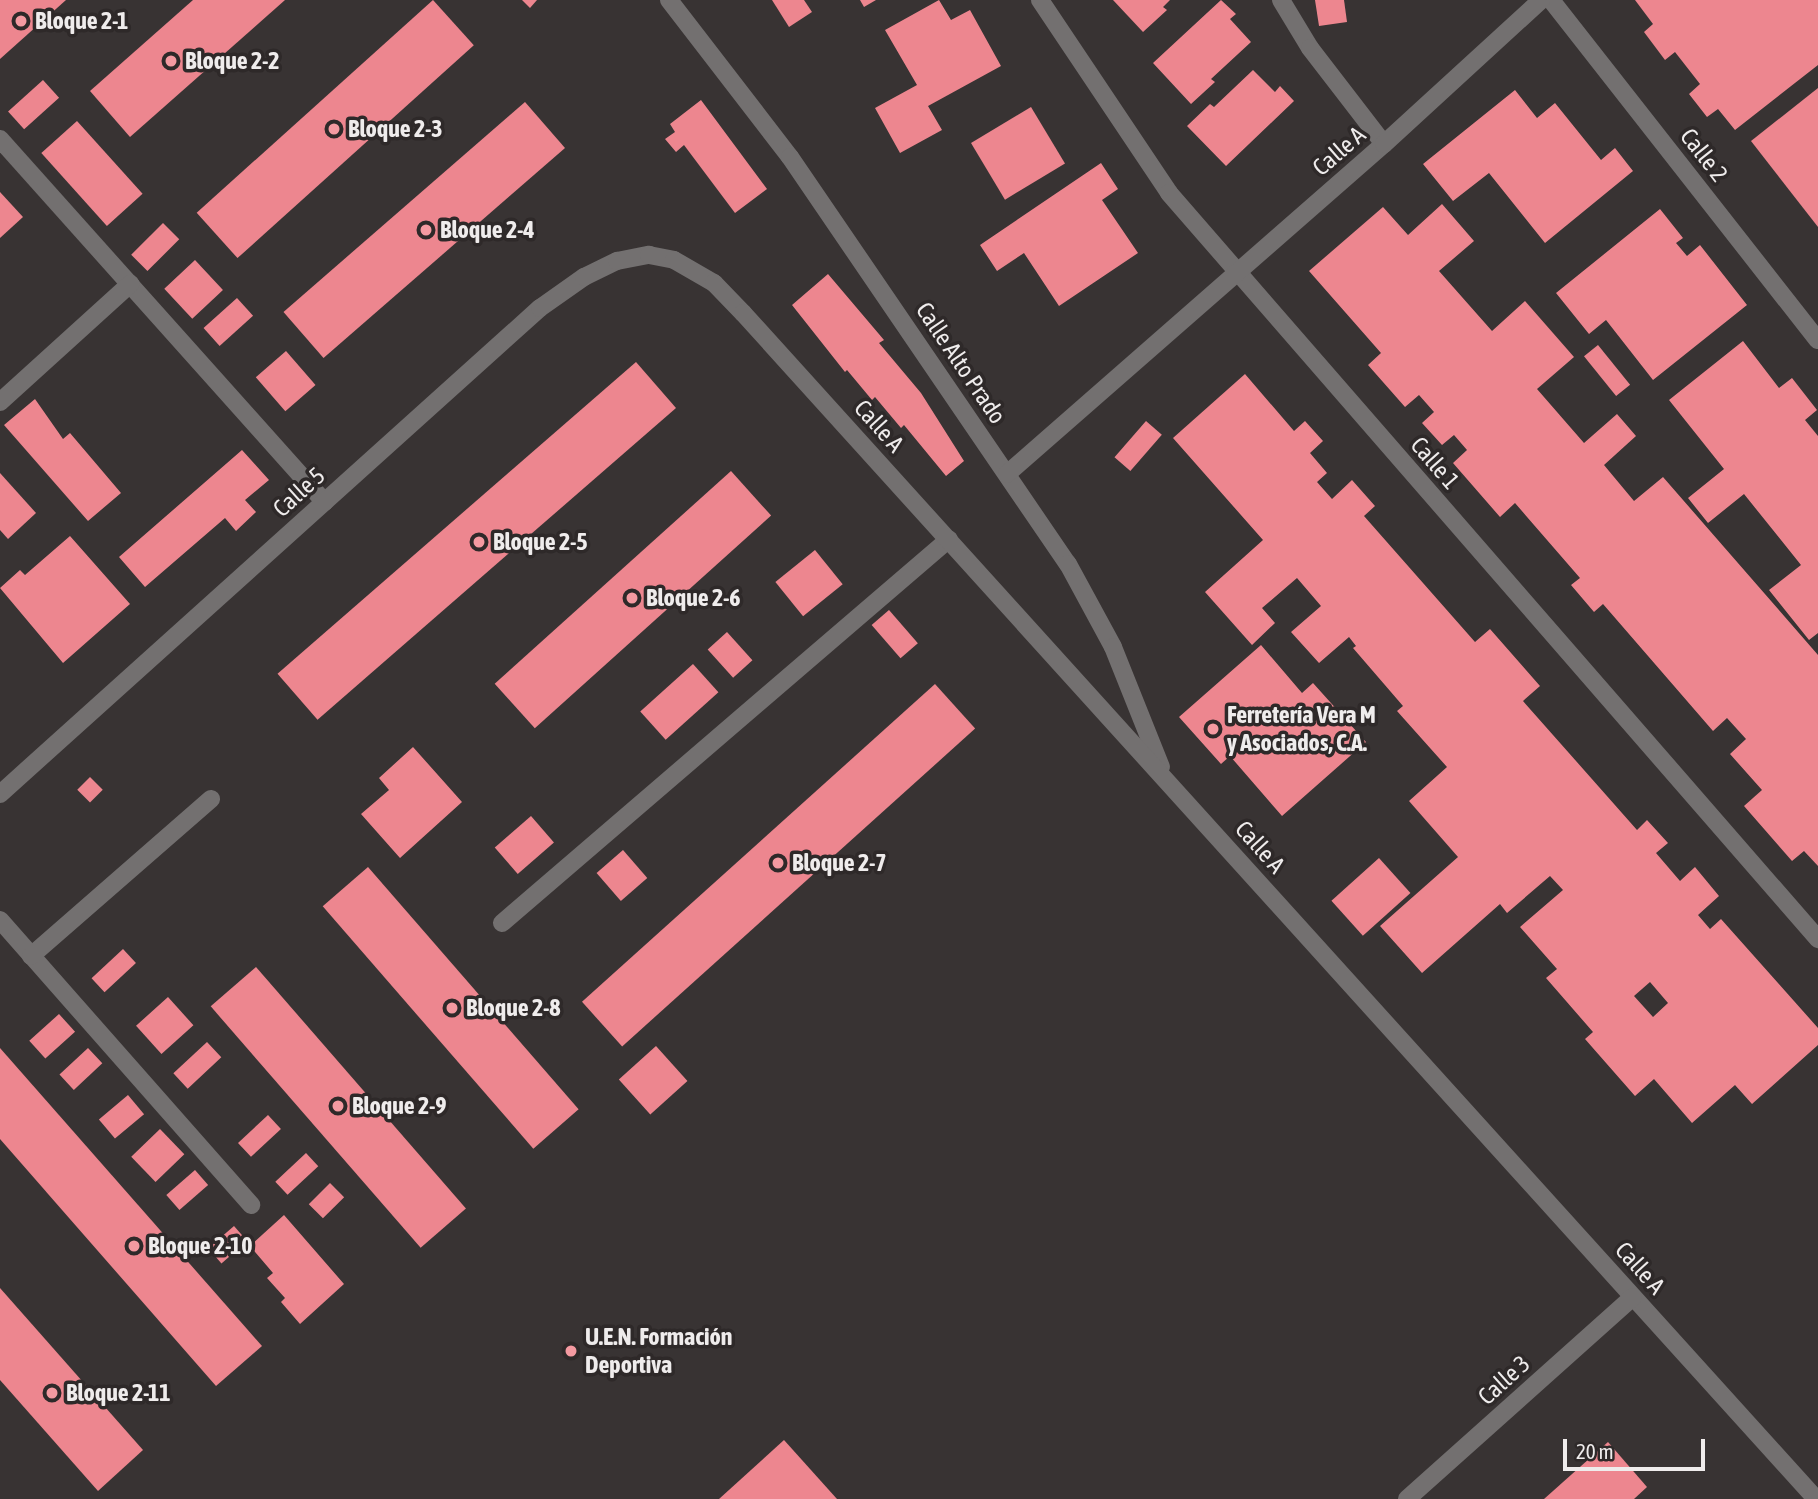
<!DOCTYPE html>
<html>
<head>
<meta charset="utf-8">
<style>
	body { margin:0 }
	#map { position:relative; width:1818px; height:1499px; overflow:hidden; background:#383333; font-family:"Asap Condensed",sans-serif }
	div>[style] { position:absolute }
	.building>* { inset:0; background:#ed868f; transform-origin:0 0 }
	.lane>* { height:18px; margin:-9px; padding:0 9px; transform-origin:9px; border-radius:9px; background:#737070 }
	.street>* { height:18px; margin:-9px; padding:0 9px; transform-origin:9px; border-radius:9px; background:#737070 }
	.dots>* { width:19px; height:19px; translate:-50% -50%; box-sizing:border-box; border:4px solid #2e2929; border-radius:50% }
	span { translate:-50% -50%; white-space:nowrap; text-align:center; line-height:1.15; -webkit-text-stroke:7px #2e2929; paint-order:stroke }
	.poi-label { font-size:24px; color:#efecec; font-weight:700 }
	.left { translate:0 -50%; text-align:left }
	.street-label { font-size:24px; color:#efecec }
	.scale { position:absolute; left:1563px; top:1439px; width:142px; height:32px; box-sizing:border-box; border:4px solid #efecec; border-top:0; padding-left:9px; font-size:21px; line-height:24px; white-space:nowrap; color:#efecec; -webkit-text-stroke:5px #2e2929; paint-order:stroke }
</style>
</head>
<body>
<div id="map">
	<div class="building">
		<i style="clip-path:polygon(0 0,66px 0,0 59px)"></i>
		<i style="clip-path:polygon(193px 0,285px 0,130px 137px,90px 91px)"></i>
		<i style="left:433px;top:0;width:61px;height:318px;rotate:48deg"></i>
		<i style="clip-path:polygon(522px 0,537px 0,530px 8px)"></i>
		<i style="clip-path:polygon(772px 0,804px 0,812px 12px,789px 27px)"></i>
		<i style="clip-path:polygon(860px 0,876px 0,864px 7px)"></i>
		<i style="clip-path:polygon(939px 0,951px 20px,970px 10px,1001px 66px,928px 106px,942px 130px,900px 153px,875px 108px,917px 85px,885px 30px)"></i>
		<i style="clip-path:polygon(1113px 0,1170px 0,1163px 7px,1167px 10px,1143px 32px)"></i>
		<i style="clip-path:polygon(1221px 0,1236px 14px,1230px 19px,1251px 42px,1211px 79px,1215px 82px,1191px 104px,1153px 63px)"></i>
		<i style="clip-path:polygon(1315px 0,1344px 0,1347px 22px,1319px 26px)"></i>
		<i style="clip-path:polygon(1635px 0,1818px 0,1818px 65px,1735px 130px,1718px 109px,1707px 117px,1689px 94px,1700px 84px,1675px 52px,1665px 60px,1644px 32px,1653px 24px)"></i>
		<i style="clip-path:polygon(1253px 70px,1275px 92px,1280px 86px,1294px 101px,1226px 166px,1187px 126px,1210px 104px,1214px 107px)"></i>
		<i style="left:43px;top:80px;width:24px;height:47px;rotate:48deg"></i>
		<i style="clip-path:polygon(1818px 88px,1818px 227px,1751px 141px)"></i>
		<i style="clip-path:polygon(1515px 90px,1537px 118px,1555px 103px,1601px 160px,1615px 148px,1633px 171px,1545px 243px,1489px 173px,1453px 201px,1423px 164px)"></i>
		<i style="clip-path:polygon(701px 100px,767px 189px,735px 213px,684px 145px,676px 152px,665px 139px,675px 132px,670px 124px)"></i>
		<i style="left:525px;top:102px;width:61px;height:320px;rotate:49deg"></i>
		<i style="left:1031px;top:107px;width:66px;height:70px;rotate:59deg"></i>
		<i style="left:77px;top:121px;width:98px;height:48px;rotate:48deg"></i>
		<i style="clip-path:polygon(1101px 163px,1118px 189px,1102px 200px,1138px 253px,1059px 306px,1024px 253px,997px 271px,980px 245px)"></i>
		<i style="clip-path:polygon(0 192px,23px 217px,0 238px)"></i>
		<i style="clip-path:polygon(1442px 204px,1474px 241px,1439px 271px,1492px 331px,1525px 301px,1574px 357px,1537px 389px,1584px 443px,1617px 414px,1636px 436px,1604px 465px,1634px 501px,1663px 477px,1818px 655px,1818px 866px,1804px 851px,1792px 861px,1744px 806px,1762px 790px,1730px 754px,1746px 739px,1727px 718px,1713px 731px,1603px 604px,1594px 612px,1571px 585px,1580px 578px,1515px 503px,1500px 517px,1453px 463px,1467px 450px,1454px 435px,1442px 445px,1422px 423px,1434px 412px,1419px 395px,1405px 407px,1368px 365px,1381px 353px,1309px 271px,1383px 207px,1408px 235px)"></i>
		<i style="clip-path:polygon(1660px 209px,1683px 238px,1676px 243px,1687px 256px,1700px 245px,1747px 305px,1653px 380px,1606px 320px,1589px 334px,1556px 293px)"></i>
		<i style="left:163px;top:223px;width:23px;height:45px;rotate:45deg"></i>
		<i style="left:195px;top:260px;width:41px;height:42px;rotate:47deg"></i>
		<i style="clip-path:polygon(828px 274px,884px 340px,879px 343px,921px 393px,964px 461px,946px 476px,904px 425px,901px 428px,875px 397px,872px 400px,847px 370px,845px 372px,792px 305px)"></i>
		<i style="left:237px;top:298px;width:24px;height:45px;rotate:48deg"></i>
		<i style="clip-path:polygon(1743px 341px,1779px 388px,1792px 378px,1817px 410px,1805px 420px,1818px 436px,1818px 633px,1809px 640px,1769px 590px,1801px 565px,1744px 494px,1708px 523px,1688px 498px,1724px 469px,1669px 400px)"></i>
		<i style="left:1598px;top:345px;width:51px;height:18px;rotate:51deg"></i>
		<i style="left:286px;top:351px;width:45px;height:40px;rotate:49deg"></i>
		<i style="left:636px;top:362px;width:61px;height:475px;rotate:49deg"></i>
		<i style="clip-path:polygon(evenodd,1245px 374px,1294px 431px,1305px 421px,1323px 441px,1310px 453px,1327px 473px,1317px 482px,1332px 499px,1352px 480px,1375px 506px,1364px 516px,1475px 642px,1490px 629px,1540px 686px,1523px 701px,1637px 830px,1647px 820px,1668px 843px,1656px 853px,1680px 881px,1695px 867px,1719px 896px,1698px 915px,1710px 929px,1721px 919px,1818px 1028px,1818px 1045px,1752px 1104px,1735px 1085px,1692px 1123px,1654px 1079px,1635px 1096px,1585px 1039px,1593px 1032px,1546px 978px,1557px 969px,1520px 927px,1563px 890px,1550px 876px,1507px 913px,1500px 904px,1422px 973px,1380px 926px,1458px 857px,1409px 801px,1447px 767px,1397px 711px,1403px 706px,1353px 648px,1356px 646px,1349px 637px,1319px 663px,1291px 632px,1321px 606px,1297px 578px,1262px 608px,1275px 623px,1252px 645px,1205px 592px,1263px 540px,1173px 438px,1245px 374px,1650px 982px,1668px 1003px,1653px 1017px,1634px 996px,1650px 982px)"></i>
		<i style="clip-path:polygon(35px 399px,63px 439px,70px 433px,121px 493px,88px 521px,4px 425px)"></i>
		<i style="left:1146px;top:421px;width:21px;height:48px;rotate:41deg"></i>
		<i style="clip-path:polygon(242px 450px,269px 480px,245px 500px,256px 512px,236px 531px,225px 518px,145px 587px,119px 557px)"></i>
		<i style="left:731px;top:471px;width:60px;height:318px;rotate:48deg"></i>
		<i style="clip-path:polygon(0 473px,36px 513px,8px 539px,0 530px)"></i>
		<i style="clip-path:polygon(70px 536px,130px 604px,63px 663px,0 588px,20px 570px,25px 575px)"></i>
		<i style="left:815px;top:550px;width:44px;height:51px;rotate:51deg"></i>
		<i style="left:889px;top:610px;width:44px;height:23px;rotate:49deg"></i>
		<i style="left:727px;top:632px;width:38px;height:26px;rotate:48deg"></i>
		<i style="clip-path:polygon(1261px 645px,1302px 693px,1313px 683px,1366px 742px,1282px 816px,1230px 756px,1221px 764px,1179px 717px)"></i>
		<i style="left:693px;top:664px;width:38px;height:71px;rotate:48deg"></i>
		<i style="left:935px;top:684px;width:60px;height:475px;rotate:48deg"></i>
		<i style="clip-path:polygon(413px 747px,462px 802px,400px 858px,361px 814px,389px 790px,379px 778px)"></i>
		<i style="left:90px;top:777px;width:18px;height:18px;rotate:45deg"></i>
		<i style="left:531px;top:816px;width:35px;height:48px;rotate:49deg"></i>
		<i style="left:623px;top:850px;width:37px;height:35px;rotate:49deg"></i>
		<i style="left:1379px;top:858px;width:47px;height:64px;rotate:48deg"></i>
		<i style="left:368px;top:867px;width:321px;height:60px;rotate:49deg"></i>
		<i style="left:123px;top:949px;width:19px;height:43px;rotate:47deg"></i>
		<i style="left:256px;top:967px;width:320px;height:60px;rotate:49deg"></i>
		<i style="left:168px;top:997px;width:38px;height:43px;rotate:48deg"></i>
		<i style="left:59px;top:1014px;width:24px;height:40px;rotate:48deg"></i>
		<i style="left:207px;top:1042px;width:21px;height:46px;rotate:47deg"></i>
		<i style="left:656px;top:1046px;width:47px;height:50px;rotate:48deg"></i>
		<i style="clip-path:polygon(0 1048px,262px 1346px,216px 1386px,0 1139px)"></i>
		<i style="left:88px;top:1048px;width:21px;height:39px;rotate:47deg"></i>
		<i style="left:128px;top:1095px;width:25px;height:38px;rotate:50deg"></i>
		<i style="left:268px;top:1115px;width:19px;height:41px;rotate:47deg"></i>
		<i style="left:160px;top:1129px;width:35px;height:40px;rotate:46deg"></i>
		<i style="left:306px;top:1153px;width:18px;height:42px;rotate:47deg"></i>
		<i style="left:195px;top:1170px;width:20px;height:38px;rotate:49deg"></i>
		<i style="left:330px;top:1183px;width:20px;height:30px;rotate:45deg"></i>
		<i style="clip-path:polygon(284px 1215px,344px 1284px,300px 1324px,281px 1302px,285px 1298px,267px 1278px,273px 1273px,250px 1246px)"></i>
		<i style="left:234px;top:1226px;width:20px;height:34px;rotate:49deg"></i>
		<i style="clip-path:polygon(0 1288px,143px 1450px,98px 1491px,0 1380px)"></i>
		<i style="clip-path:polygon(784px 1440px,837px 1499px,719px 1499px)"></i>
		<i style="clip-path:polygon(1608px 1442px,1647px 1487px,1634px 1499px,1544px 1499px)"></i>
	</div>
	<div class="lane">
		<i style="left:0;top:139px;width:487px;rotate:48.2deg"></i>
		<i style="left:0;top:402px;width:176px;rotate:-42.2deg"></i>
		<i style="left:0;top:920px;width:380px;rotate:48.6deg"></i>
		<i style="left:502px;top:923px;width:589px;rotate:-40.66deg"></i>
		<i style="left:31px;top:956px;width:239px;rotate:-41.1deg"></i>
	</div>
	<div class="street">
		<i style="left:669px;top:0;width:198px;rotate:52.4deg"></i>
		<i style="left:790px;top:157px;width:493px;rotate:55.7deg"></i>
		<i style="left:1068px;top:564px;width:94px;rotate:61.5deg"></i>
		<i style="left:1113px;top:647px;width:129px;rotate:68.2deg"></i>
		<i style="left:1040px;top:0;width:232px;rotate:56.2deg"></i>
		<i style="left:1169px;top:193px;width:989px;rotate:48.98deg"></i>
		<i style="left:1281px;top:0;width:56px;rotate:58.9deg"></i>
		<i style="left:1310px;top:48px;width:121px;rotate:52.4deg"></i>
		<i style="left:1551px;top:0;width:432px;rotate:51.9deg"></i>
		<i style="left:1007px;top:474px;width:501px;rotate:-41.2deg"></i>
		<i style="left:1384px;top:144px;width:213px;rotate:-42.5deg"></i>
		<i style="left:0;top:794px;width:726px;rotate:-41.99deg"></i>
		<i style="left:540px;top:308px;width:54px;rotate:-35.2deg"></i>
		<i style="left:584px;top:277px;width:37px;rotate:-26deg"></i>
		<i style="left:617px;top:261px;width:33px;rotate:-11deg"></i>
		<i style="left:649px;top:255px;width:25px;rotate:11deg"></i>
		<i style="left:674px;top:260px;width:46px;rotate:29.9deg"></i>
		<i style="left:714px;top:283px;width:42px;rotate:46deg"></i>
		<i style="left:743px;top:313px;width:1599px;rotate:47.86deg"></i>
		<i style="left:1407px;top:1499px;width:303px;rotate:-41.8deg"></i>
	</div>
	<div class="dots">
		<i style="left:21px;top:21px;background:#f49aa1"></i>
		<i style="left:171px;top:61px;background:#f49aa1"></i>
		<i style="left:334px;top:129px;background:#f49aa1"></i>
		<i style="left:426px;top:230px;background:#f49aa1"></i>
		<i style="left:479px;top:542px;background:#f49aa1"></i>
		<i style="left:632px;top:598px;background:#f49aa1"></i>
		<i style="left:1213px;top:729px;background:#f49aa1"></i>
		<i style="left:778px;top:863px;background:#f49aa1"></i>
		<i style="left:452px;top:1008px;background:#f49aa1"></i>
		<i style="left:338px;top:1106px;background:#f49aa1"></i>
		<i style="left:134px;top:1246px;background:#f49aa1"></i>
		<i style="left:571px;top:1351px;background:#f49aa1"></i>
		<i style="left:52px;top:1393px;background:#f49aa1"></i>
	</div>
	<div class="poi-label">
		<span class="left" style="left:35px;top:21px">Bloque 2-1</span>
		<span class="left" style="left:185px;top:61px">Bloque 2-2</span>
		<span class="left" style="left:348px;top:129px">Bloque 2-3</span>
		<span class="left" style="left:440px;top:230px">Bloque 2-4</span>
		<span class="left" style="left:493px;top:542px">Bloque 2-5</span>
		<span class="left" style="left:646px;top:598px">Bloque 2-6</span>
		<span class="left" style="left:1227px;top:729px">Ferretería Vera M<br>y Asociados, C.A.</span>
		<span class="left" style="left:792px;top:863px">Bloque 2-7</span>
		<span class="left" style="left:466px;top:1008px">Bloque 2-8</span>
		<span class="left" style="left:352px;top:1106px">Bloque 2-9</span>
		<span class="left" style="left:148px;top:1246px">Bloque 2-10</span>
		<span class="left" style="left:585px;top:1351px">U.E.N. Formación<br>Deportiva</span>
		<span class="left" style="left:66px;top:1393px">Bloque 2-11</span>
	</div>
	<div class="street-label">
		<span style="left:1339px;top:151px;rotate:-41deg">Calle A</span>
		<span style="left:1704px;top:155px;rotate:52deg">Calle 2</span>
		<span style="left:961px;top:363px;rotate:56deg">Calle Alto Prado</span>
		<span style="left:879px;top:426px;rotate:48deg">Calle A</span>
		<span style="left:1435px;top:463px;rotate:49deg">Calle 1</span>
		<span style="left:299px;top:492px;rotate:-42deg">Calle 5</span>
		<span style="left:1260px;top:847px;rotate:48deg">Calle A</span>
		<span style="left:1640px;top:1268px;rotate:48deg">Calle A</span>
		<span style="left:1504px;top:1380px;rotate:-42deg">Calle 3</span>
	</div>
	<div class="scale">20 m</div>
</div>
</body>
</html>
